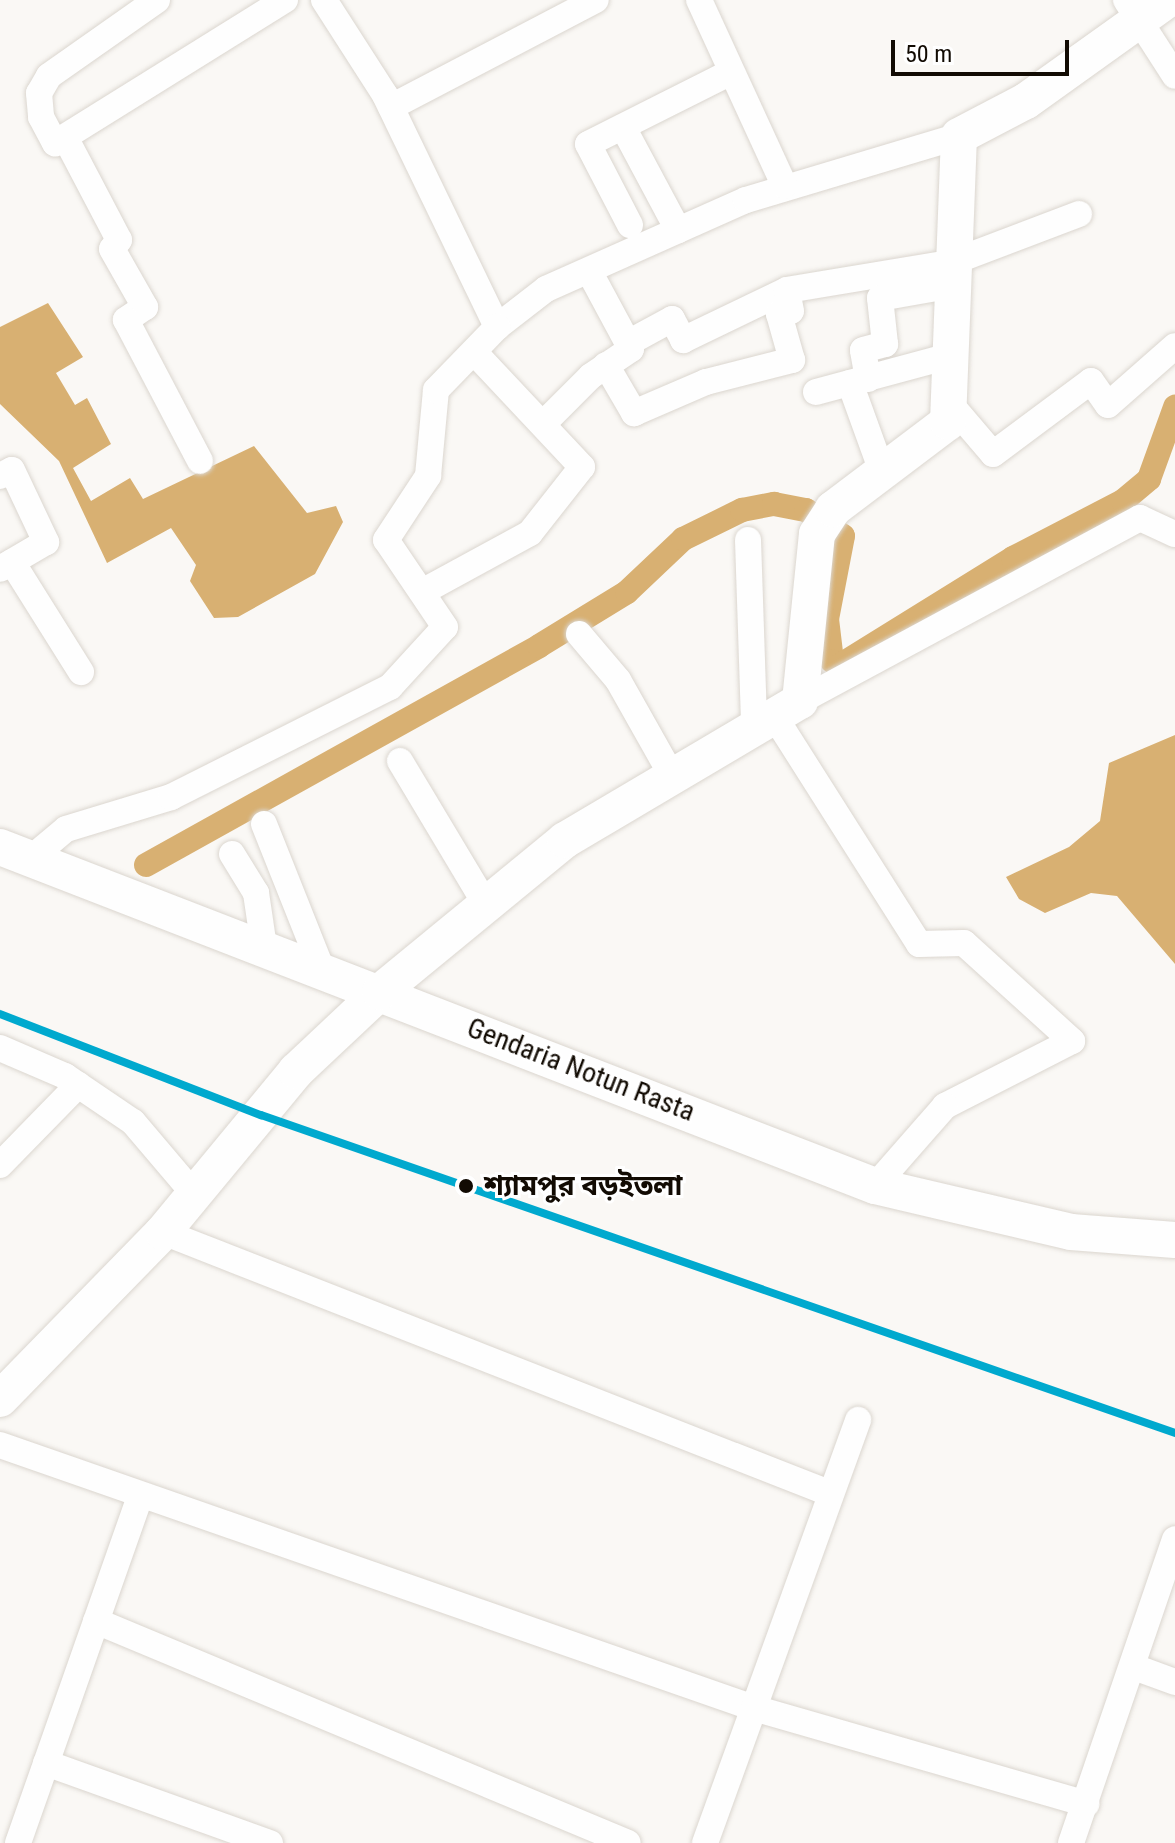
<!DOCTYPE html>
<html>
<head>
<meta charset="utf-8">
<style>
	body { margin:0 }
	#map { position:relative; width:1175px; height:1843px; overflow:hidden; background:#faf8f5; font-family:"Roboto Condensed","Noto Sans Bengali",sans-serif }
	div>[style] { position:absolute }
	.water>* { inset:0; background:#d8b072 }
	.canal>* { height:24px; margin:-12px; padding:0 12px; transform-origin:12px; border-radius:12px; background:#d8b072 }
	.roads { filter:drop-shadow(0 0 2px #dbd6cf) drop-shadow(0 0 2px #dbd6cf) }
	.minor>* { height:26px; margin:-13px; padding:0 13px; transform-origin:13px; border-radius:13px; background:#fefefe }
	.secondary>* { height:36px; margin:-18px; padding:0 18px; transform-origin:18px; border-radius:18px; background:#fefefe }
	.rail-1>* { height:8px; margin:-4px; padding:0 4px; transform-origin:4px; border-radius:4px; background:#00a9ce }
	.dots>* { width:22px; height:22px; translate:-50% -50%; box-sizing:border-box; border:4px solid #fff; border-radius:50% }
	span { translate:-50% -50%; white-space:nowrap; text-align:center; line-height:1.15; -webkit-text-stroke:6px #fff; paint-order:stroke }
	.street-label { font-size:28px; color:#120b03 }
	.stop-label { font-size:28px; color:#120b03; font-weight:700 }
	.left { translate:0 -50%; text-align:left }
	.scale { position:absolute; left:891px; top:40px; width:178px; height:36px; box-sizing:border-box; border:4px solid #120b03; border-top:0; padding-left:10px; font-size:24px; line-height:28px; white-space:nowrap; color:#120b03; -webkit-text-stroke:6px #fff; paint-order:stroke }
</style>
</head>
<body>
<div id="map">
	<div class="water">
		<i style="clip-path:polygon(48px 303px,83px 357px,56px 373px,75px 405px,87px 398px,111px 444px,73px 468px,91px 501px,130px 478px,143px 499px,254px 446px,307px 513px,336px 506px,343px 522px,315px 574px,238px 617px,214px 618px,190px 581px,196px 565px,171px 528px,107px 563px,59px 461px,0 404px,0 327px)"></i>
		<i style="clip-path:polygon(1175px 735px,1175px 964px,1117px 896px,1091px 893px,1045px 913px,1019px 899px,1006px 877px,1069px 847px,1100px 821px,1109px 763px)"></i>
	</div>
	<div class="canal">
		<i style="left:146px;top:865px;width:450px;rotate:-29.1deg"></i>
		<i style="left:539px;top:646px;width:103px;rotate:-31.5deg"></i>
		<i style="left:627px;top:592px;width:77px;rotate:-43.4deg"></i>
		<i style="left:683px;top:539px;width:66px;rotate:-26.2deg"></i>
		<i style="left:742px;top:510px;width:33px;rotate:-11deg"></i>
		<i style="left:774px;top:504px;width:33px;rotate:11deg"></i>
		<i style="left:806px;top:510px;width:45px;rotate:35.1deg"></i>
		<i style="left:843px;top:536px;width:85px;rotate:100.9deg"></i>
		<i style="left:827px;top:619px;width:42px;rotate:83.2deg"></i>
		<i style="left:832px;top:661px;width:9px;rotate:36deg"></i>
		<i style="left:839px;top:666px;width:205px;rotate:-31.8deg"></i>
		<i style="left:1013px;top:558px;width:124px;rotate:-27.4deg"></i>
		<i style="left:1123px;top:501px;width:34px;rotate:-40deg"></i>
		<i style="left:1149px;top:479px;width:77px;rotate:-70.1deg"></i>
	</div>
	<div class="roads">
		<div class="minor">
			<i style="left:157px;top:0;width:132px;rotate:144.9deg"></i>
			<i style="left:49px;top:76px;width:20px;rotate:120deg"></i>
			<i style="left:39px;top:93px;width:24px;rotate:85deg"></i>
			<i style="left:41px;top:117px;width:30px;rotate:62deg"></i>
			<i style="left:55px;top:143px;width:271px;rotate:-31.9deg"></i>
			<i style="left:324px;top:0;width:113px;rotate:57.3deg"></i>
			<i style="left:385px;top:95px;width:258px;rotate:64.2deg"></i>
			<i style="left:497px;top:327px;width:62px;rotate:-37.8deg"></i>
			<i style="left:546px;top:289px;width:219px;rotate:-24deg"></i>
			<i style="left:746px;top:200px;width:222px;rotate:-16.7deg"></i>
			<i style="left:699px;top:0;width:204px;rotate:65.3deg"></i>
			<i style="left:1126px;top:0;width:90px;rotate:57.2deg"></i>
			<i style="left:391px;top:107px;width:231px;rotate:-27.6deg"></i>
			<i style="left:623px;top:127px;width:117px;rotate:61.9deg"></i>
			<i style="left:65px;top:137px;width:116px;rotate:62.3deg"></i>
			<i style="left:119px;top:240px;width:11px;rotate:128deg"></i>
			<i style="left:112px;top:249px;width:67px;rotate:60.4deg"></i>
			<i style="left:145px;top:307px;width:23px;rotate:146deg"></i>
			<i style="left:126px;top:320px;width:159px;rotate:62.3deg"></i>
			<i style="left:630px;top:225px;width:91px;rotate:-117.4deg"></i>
			<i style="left:588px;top:144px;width:160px;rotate:-26.7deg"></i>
			<i style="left:628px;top:343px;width:50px;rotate:-28.6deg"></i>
			<i style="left:672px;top:319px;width:24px;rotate:62deg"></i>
			<i style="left:683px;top:340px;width:115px;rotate:-25.7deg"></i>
			<i style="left:787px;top:290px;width:165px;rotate:-9.4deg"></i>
			<i style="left:950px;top:263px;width:138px;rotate:-20.8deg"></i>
			<i style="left:606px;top:365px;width:56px;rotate:59.7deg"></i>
			<i style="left:634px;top:413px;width:78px;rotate:-23.3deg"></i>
			<i style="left:706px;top:382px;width:89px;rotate:-14.3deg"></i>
			<i style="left:792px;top:360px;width:48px;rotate:-105.8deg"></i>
			<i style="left:779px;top:314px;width:12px;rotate:-14deg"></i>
			<i style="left:791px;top:311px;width:21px;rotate:-101deg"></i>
			<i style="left:868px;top:379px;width:29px;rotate:-100deg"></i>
			<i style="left:863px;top:350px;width:23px;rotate:-15deg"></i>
			<i style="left:885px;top:344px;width:46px;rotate:-96.2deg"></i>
			<i style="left:880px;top:298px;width:69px;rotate:-10deg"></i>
			<i style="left:850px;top:383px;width:97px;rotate:70.1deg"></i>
			<i style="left:816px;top:392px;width:142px;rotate:-15.1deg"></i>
			<i style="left:952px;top:406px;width:63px;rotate:49.5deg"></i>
			<i style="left:993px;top:454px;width:122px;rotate:-36.7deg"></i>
			<i style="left:1091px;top:381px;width:29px;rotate:55deg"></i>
			<i style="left:1108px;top:405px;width:89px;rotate:-41.4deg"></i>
			<i style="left:543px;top:424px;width:68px;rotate:-45deg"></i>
			<i style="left:591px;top:376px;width:48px;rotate:-34deg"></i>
			<i style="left:631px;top:349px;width:86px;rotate:-118.3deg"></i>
			<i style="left:0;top:476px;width:13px;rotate:-27deg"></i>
			<i style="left:12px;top:470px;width:80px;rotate:64.7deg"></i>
			<i style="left:46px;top:542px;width:53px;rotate:149.6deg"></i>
			<i style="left:748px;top:540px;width:185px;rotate:88.1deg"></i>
			<i style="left:12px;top:562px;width:130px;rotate:57.9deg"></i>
			<i style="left:422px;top:592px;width:123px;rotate:-28.6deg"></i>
			<i style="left:530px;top:533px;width:84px;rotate:-51.8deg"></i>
			<i style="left:582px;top:467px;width:155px;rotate:-133.2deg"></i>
			<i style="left:579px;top:634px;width:60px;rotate:49.7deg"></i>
			<i style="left:618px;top:680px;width:108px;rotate:60.6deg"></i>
			<i style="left:800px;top:701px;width:386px;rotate:-28.3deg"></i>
			<i style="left:1140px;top:518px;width:38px;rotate:25deg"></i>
			<i style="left:773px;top:714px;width:272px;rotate:57.6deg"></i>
			<i style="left:919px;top:944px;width:45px;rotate:-1.3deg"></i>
			<i style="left:964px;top:943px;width:146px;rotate:42.2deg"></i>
			<i style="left:1072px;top:1041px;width:143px;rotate:152.9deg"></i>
			<i style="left:945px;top:1106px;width:106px;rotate:131.2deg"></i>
			<i style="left:400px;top:761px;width:165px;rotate:59.1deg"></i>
			<i style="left:264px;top:824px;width:152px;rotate:68.3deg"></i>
			<i style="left:232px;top:854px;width:46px;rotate:58.4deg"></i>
			<i style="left:256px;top:893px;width:55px;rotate:81.6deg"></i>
			<i style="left:29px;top:860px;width:48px;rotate:-40deg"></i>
			<i style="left:66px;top:829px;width:110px;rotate:-16.9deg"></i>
			<i style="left:171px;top:797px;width:245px;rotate:-26.7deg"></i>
			<i style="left:390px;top:687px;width:81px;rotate:-47.5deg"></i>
			<i style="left:445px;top:627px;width:105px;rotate:-124.1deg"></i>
			<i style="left:386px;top:540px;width:77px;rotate:-56.7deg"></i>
			<i style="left:428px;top:476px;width:86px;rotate:-84.7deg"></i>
			<i style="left:436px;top:390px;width:88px;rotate:-45.9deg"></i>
			<i style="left:0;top:1048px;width:71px;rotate:23.3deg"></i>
			<i style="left:65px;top:1076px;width:82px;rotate:34.1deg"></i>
			<i style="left:133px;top:1122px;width:96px;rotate:49.7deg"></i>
			<i style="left:0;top:1165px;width:112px;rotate:-45.7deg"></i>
			<i style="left:163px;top:1232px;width:715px;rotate:21.4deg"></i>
			<i style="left:0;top:1445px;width:799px;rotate:19.23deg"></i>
			<i style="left:754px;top:1708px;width:346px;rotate:16.1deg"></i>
			<i style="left:96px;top:1621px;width:576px;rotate:22.65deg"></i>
			<i style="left:1134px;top:1667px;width:44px;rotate:20.1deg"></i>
			<i style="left:46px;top:1763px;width:238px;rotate:19.7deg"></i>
			<i style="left:18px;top:1843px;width:368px;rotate:-70.6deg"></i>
			<i style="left:705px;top:1843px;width:450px;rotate:-70.1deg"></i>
			<i style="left:1071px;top:1843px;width:321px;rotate:-71.1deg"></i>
		</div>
		<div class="secondary">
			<i style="left:0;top:847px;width:938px;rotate:21.18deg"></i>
			<i style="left:875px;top:1186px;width:201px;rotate:13.2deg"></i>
			<i style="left:1071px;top:1232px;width:104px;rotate:4.4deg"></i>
			<i style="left:0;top:1399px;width:233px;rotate:-45.7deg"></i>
			<i style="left:163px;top:1232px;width:209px;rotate:-50.4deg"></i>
			<i style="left:296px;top:1071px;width:115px;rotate:-43.2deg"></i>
			<i style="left:380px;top:992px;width:239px;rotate:-39.4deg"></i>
			<i style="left:565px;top:840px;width:273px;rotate:-30.6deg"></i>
			<i style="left:800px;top:701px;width:168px;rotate:-84.2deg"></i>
			<i style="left:817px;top:534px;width:30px;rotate:-57deg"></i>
			<i style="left:833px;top:509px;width:144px;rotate:-37.1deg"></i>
			<i style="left:948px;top:422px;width:286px;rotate:-87.8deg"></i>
			<i style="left:959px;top:136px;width:76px;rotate:-27.6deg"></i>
			<i style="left:1026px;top:101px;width:173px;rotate:-35.6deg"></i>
		</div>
	</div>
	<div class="rail-1">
		<i style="left:0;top:1014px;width:280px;rotate:21.2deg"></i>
		<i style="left:261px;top:1115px;width:968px;rotate:19.18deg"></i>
	</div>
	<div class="dots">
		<i style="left:466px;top:1186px;background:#120b03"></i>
	</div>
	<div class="street-label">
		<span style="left:581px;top:1070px;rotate:21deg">Gendaria Notun Rasta</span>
	</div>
	<div class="stop-label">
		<span class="left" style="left:484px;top:1186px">শ্যামপুর বড়ইতলা</span>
	</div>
	<div class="scale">50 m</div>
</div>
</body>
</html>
